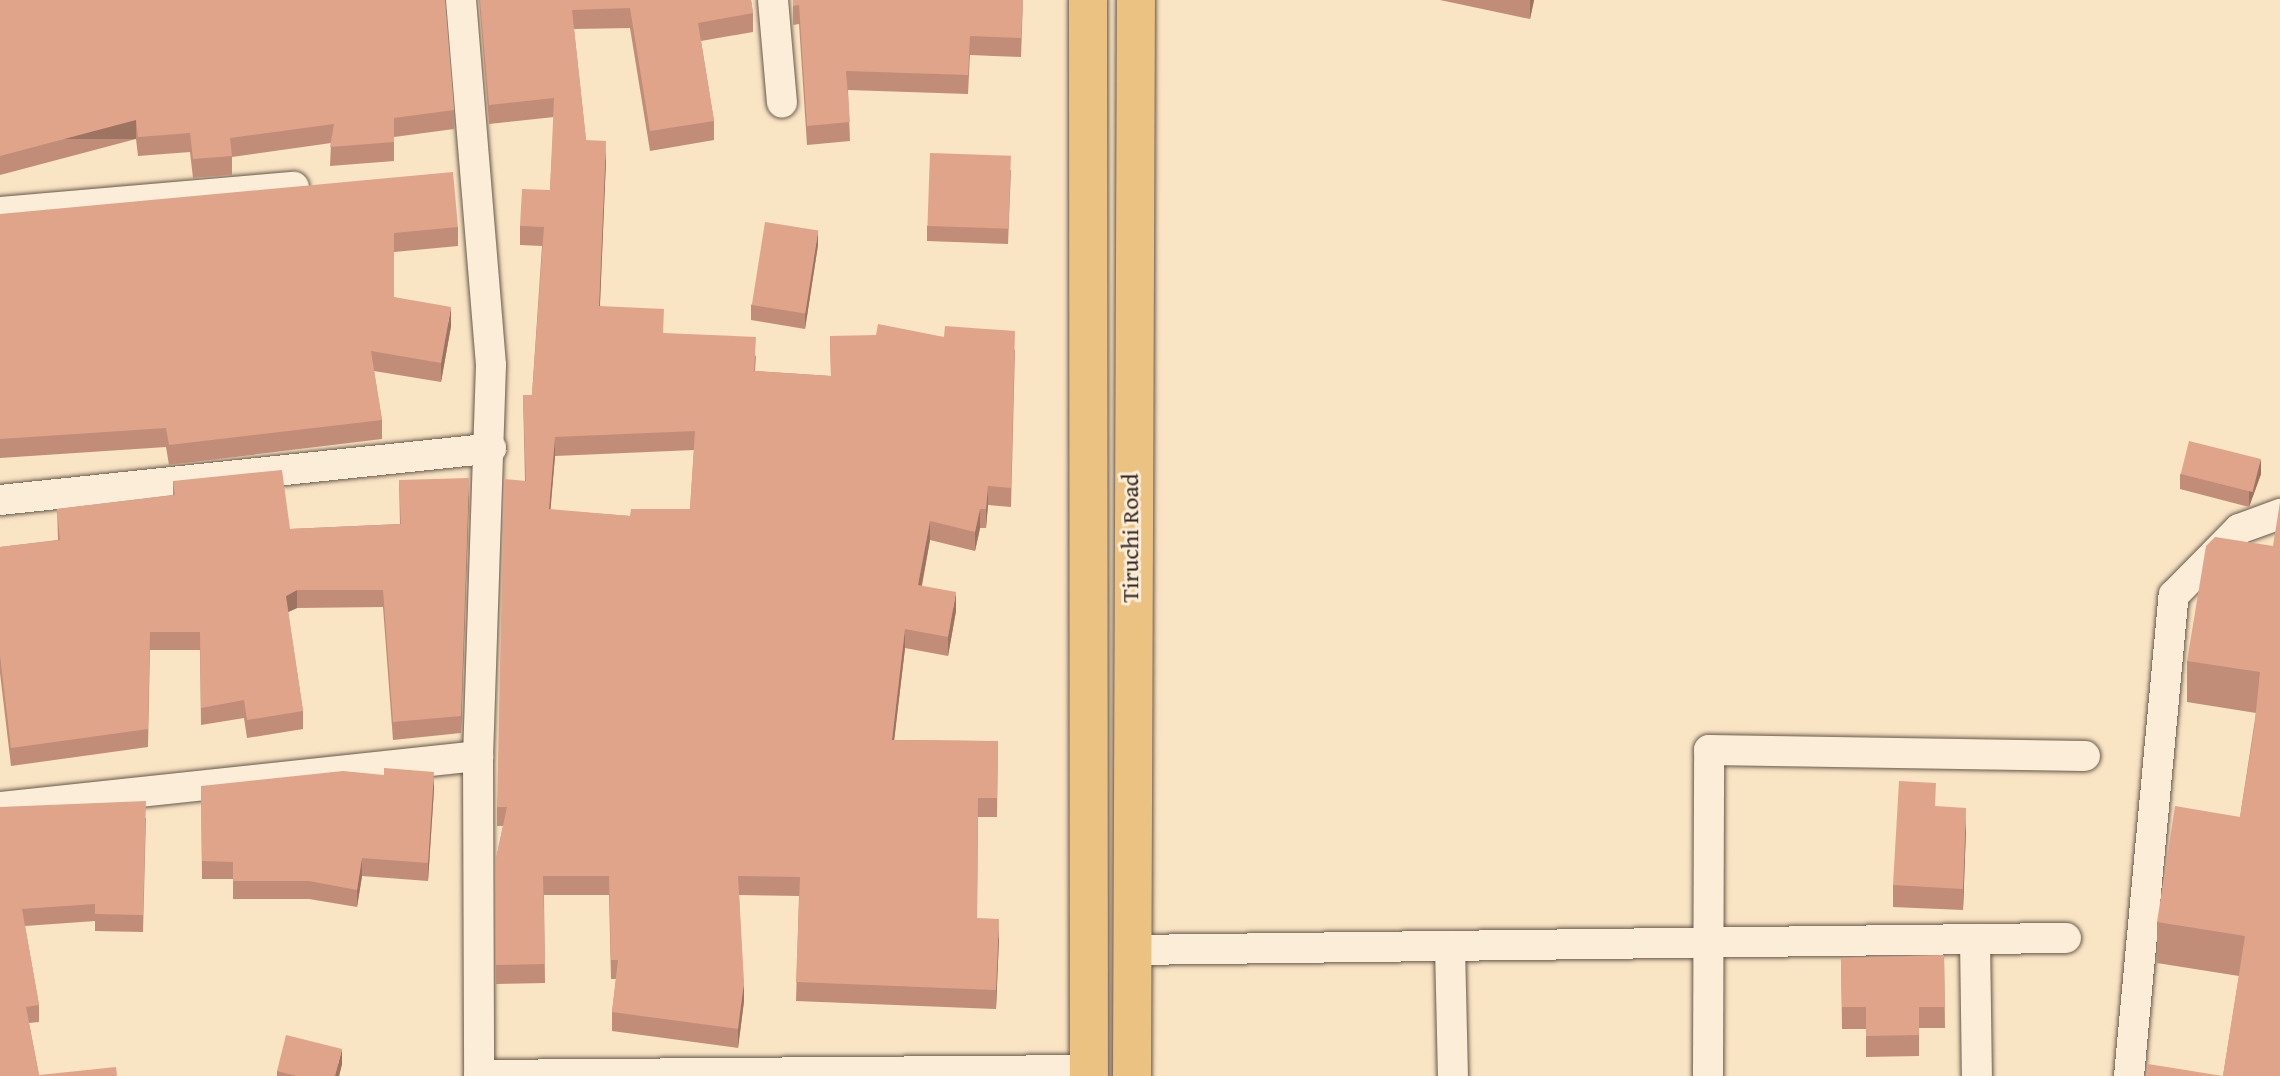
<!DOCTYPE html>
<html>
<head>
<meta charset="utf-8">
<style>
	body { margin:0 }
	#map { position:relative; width:2280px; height:1076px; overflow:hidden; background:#f9e4c3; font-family:"Gentium Book Plus",serif }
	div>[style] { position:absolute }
	.roads { filter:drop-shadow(0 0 2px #67584c) drop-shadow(0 0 2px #67584c) }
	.street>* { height:30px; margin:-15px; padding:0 15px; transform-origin:15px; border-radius:15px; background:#fbedd8 }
	.highway>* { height:38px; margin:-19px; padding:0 19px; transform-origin:19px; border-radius:19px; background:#ecc282 }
	.wall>* { inset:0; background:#c18d78 }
	.shaded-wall>* { inset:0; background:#9d7361; transform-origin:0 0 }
	.building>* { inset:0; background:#e0a48b; transform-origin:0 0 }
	span { translate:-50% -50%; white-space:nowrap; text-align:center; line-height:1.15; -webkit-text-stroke:6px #fbedd8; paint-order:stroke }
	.street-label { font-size:24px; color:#362a24 }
</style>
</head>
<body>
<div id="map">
	<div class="roads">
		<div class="street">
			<i style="left:461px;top:0;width:366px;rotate:85.3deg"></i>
			<i style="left:491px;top:365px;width:391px;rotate:91.9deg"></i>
			<i style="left:478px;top:756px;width:319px;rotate:89.8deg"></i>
			<i style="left:479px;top:1075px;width:610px;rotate:-0.47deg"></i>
			<i style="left:773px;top:0;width:103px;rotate:85deg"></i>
			<i style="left:0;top:212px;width:295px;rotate:-4.9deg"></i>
			<i style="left:0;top:500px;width:494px;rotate:-6deg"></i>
			<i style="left:0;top:807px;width:481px;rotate:-6.1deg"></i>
			<i style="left:1975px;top:939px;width:137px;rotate:89.2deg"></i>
			<i style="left:1450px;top:946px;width:130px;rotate:88.7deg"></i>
			<i style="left:1131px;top:950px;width:935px;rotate:-0.74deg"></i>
			<i style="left:1708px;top:1076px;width:326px;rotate:-89.8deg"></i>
			<i style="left:1709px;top:750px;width:376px;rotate:0.9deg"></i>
			<i style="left:2129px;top:1076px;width:483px;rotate:-84.7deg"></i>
			<i style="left:2174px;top:595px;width:93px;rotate:-45.4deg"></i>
			<i style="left:2239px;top:529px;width:44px;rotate:-20.1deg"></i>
		</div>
		<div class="highway">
			<i style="left:1088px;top:0;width:1076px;rotate:89.95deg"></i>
			<i style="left:1132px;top:1076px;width:1076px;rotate:-89.79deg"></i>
		</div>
	</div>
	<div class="wall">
		<i style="clip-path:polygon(0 0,454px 110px,454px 129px,394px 137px,394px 161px,330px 166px,331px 143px,232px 157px,232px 175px,193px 178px,190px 152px,138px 156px,136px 139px,0 175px)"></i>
		<i style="clip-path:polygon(evenodd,479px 0,751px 0,753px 13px,753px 32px,701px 41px,714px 121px,714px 140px,650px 151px,630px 28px,574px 29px,586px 140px,606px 160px,600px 306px,664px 333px,756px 356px,755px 371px,831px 376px,830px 336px,944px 337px,1015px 350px,1011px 507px,988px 505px,986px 528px,980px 528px,975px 551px,930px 540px,922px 586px,956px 611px,948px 656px,905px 648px,894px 740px,998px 741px,997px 817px,978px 817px,977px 918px,999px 938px,996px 1009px,796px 1001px,799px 896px,739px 895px,744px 1001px,738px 1048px,612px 1031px,612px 1012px,616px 979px,611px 979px,609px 895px,544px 895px,545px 983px,496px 984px,496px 859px,503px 826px,497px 826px,497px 807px,525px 481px,523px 395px,532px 395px,542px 246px,520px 245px,520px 226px,550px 190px,554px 117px,489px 124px,479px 0,694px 450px,690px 509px,630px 516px,550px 510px,555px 456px,694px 450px)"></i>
		<i style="clip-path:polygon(793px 0,1023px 0,1021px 57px,970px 55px,968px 94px,848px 90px,850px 141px,807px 145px,799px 24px,793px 25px)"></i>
		<i style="clip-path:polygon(1440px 0,1534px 0,1530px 19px)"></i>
		<i style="clip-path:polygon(1011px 170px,1008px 244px,927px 241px,927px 226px)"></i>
		<i style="clip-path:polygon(0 214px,458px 227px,458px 246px,394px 252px,394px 297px,451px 326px,441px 382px,374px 371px,382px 420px,382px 439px,169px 465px,166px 447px,0 458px)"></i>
		<i style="clip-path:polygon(818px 245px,805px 329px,751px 320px,751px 305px)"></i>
		<i style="clip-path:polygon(2180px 474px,2261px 474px,2249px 507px,2180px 489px)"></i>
		<i style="clip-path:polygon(399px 480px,469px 496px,461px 733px,393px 740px,383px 607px,297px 608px,288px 612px,303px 711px,303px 729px,247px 738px,244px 718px,201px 725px,200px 650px,150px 650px,148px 747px,11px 766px,0 673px,0 547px,58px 540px,57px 509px,173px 495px,173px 481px,290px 529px,400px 524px)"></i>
		<i style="clip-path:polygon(2273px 546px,2280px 1076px,2223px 1076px,2239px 976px,2157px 963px,2157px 922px,2240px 817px,2256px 713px,2187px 702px,2187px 661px)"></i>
		<i style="clip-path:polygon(201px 786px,434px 789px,428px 881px,362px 876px,357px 907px,309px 899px,233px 899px,233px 879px,202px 879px)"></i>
		<i style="clip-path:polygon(1936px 806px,1966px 829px,1963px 910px,1893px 907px,1893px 885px)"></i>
		<i style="clip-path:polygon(0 807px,146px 818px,143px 932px,95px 931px,95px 921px,25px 926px,39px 1005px,39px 1022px,29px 1023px,39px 1075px,0 1076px)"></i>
		<i style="clip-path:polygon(1944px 955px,1945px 1028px,1919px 1028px,1919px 1056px,1866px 1057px,1866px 1029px,1842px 1029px,1841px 958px)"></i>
		<i style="clip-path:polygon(342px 1064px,339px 1076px,277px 1076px,277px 1071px)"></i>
	</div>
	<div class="shaded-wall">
		<i style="clip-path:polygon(1530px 0,1534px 0,1530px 19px)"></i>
		<i style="left:136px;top:120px;width:19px;height:141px;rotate:90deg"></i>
		<i style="clip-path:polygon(606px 141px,606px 160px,599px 325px,599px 306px)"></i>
		<i style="clip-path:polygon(818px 230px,818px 245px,805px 329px,805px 314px)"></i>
		<i style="clip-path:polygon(451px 307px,451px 326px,441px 382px,441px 363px)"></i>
		<i style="clip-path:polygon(555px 437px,555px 456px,549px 528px,549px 509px)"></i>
		<i style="clip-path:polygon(2261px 459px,2261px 474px,2249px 507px,2249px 492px)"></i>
		<i style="clip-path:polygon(469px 478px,469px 496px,461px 733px,461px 716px)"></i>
		<i style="clip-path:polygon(988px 486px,988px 505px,986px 528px,986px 509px)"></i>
		<i style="clip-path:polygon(980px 509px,980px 528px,975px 551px,975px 532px)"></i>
		<i style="clip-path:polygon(930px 521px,930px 540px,918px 604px,918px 585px)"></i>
		<i style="clip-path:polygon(297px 590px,297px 608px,286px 613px,286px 596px)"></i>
		<i style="clip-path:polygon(956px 592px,956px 611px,948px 656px,948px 637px)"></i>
		<i style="clip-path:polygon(905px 629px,905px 648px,892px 759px,892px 740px)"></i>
		<i style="clip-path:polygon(434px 772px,434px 789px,428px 881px,428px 863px)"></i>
		<i style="clip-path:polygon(1966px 808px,1966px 829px,1963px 910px,1963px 889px)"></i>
		<i style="clip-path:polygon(362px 858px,362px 876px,357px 907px,357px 890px)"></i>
		<i style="clip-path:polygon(999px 919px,999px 938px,996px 1009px,996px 990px)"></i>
		<i style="clip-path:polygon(744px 982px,744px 1001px,738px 1048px,738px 1029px)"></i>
		<i style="clip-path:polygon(342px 1049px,342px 1064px,339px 1076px,335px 1076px)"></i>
	</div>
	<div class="building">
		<i style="clip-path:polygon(0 0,445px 0,454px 110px,394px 118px,394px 142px,330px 147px,334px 124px,230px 138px,232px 156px,193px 159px,190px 133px,138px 137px,136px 120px,0 156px)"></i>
		<i style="clip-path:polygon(evenodd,480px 0,751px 0,753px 13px,698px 23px,714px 121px,650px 131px,630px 8px,572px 10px,586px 140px,606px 141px,599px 306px,664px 309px,663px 333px,756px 337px,754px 371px,831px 376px,830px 336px,876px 335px,878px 324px,944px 337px,945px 326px,1015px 331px,1011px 488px,988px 486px,986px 509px,980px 509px,975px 532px,930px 521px,918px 585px,956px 592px,948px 637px,905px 629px,892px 740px,998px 741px,997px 798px,978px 798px,977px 918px,999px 919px,996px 990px,796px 982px,800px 877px,738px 876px,744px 982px,738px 1029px,612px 1012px,618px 960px,611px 960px,609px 876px,543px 876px,545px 964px,496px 965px,496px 859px,507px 807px,497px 807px,504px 479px,526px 481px,523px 395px,532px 395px,544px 227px,520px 226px,522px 189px,550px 190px,554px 98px,489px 105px,480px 0,695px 431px,690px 509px,631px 509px,630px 516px,549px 509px,555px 437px,695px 431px)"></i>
		<i style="clip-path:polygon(793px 0,1023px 0,1021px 38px,970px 36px,968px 75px,846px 71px,850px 122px,807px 126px,799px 5px,793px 6px)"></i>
		<i style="left:930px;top:153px;width:81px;height:73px;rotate:2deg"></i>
		<i style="clip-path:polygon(453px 172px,458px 227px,394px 233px,394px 297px,451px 307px,441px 363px,371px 351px,382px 420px,169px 445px,166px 428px,0 439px,0 214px)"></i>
		<i style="left:765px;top:222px;width:54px;height:84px;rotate:9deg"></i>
		<i style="left:2189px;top:441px;width:74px;height:34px;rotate:14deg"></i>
		<i style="clip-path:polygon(282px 470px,290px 529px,401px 524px,399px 480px,469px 478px,461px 716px,393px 722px,383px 590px,297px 590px,286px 596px,303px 711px,247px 720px,244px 700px,201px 708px,200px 632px,150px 632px,148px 729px,11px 748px,0 655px,0 547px,60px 540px,57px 509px,175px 495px,173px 481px)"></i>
		<i style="clip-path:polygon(2280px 502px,2280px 1076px,2146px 1076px,2148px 1064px,2223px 1076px,2245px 936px,2157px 922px,2175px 806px,2240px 817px,2254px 730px,2260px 672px,2187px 661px,2206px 546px,2215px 537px,2273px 546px)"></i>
		<i style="clip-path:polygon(384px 768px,434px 772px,428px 863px,362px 858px,357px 890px,309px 881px,233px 881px,233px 862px,202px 861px,201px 786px,343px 771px,384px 775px)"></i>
		<i style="clip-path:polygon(1899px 781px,1936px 783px,1935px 806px,1966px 808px,1963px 889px,1893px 885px)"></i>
		<i style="clip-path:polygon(146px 801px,143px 915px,95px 914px,95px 904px,22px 909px,39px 1005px,26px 1007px,39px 1075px,116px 1067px,117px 1076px,0 1076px,0 807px)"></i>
		<i style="clip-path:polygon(1944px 955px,1945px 1007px,1919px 1007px,1919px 1035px,1866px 1036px,1866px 1007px,1842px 1007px,1841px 958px)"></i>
		<i style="clip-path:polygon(286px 1035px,342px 1049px,335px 1076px,297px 1076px,277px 1071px)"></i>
	</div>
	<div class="street-label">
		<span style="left:1130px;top:538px;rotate:-90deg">Tiruchi Road</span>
	</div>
</div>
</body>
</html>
